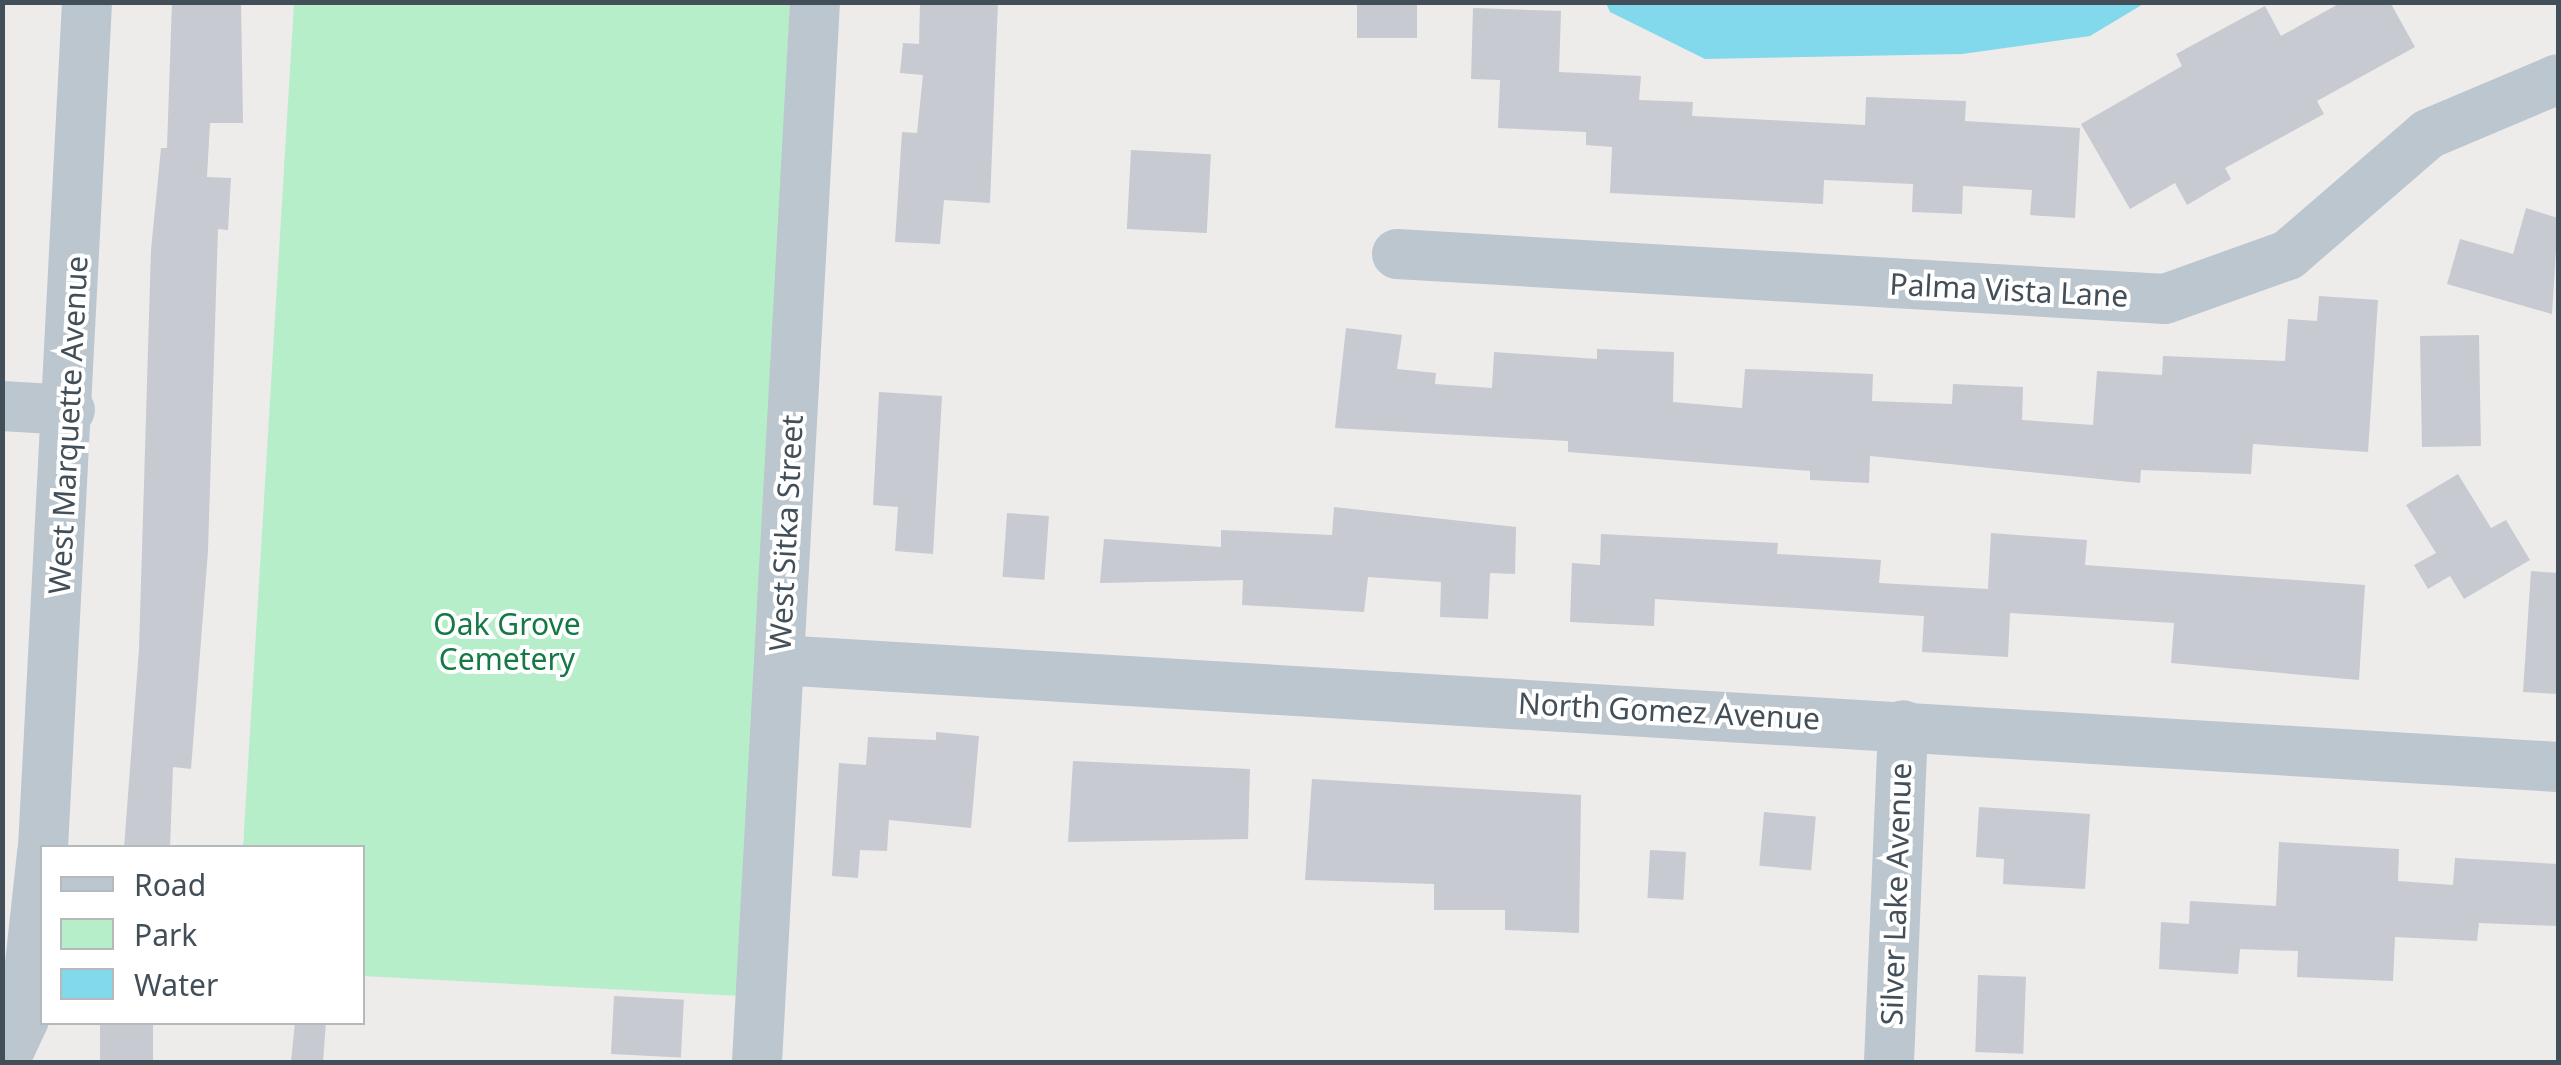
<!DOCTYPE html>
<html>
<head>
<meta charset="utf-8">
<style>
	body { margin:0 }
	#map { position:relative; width:2561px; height:1065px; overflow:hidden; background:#eeebeb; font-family:"Noto Sans",sans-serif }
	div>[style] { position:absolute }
	.green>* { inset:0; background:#b6eeca }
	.water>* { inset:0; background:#82d9ec }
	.building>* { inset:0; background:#c7cad0; transform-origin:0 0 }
	.minor>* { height:50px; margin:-25px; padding:0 25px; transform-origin:25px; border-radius:25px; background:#bbc6ce }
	span { translate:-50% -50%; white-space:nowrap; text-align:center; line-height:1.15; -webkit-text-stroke:8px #fff; paint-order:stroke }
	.street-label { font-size:30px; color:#434f58 }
	.park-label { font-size:30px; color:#147944 }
	.frame { position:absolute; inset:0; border:5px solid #434f58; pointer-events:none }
	.legend { position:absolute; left:40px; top:845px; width:325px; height:180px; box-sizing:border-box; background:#fff; border:2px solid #b4b9bc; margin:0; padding:12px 18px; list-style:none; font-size:30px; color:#434f58 }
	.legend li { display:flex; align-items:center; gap:20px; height:50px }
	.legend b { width:50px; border:2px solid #b4b9bc }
</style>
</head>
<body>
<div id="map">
	<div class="green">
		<i style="clip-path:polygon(294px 3px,790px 3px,741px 996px,363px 976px,362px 848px,243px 848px)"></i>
	</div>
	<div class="water">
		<i style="clip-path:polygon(1606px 3px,2145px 3px,2090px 36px,1962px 54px,1705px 59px,1610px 12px)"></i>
	</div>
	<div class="building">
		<i style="clip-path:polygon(172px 2px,241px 2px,243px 123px,210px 123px,207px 177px,231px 178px,228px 230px,218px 229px,208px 551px,191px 769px,173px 767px,170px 848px,124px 848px,139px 649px,151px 250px,161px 148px,167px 148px)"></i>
		<i style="clip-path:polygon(920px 2px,998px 2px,990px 203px,944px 200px,940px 244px,895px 242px,902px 132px,917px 133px,923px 75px,900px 73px,903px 43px,919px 44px)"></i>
		<i style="left:1357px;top:2px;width:60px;height:36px"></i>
		<i style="clip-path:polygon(2342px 2px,2390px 2px,2415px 47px,2317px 101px,2324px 114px,2225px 168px,2231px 179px,2187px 205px,2175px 183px,2130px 209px,2081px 124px,2182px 66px,2176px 54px,2265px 6px,2281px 36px)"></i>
		<i style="clip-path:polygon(1473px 8px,1561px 11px,1559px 72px,1641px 76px,1639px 100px,1693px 102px,1692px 116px,1865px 125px,1866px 97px,1966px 101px,1965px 121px,2080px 128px,2075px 218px,2030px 215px,2032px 190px,1963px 186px,1962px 214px,1912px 212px,1913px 184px,1824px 180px,1823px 204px,1610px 193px,1612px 147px,1586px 145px,1586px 132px,1498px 128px,1500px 80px,1471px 79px)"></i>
		<i style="left:1131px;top:150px;width:80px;height:79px;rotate:3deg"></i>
		<i style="clip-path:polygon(2526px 208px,2558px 218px,2552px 314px,2447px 284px,2460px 239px,2513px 254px)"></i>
		<i style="clip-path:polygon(2319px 296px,2378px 300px,2368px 452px,2253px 444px,2251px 474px,2141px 470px,2140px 483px,1870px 456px,1869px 483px,1810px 480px,1810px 471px,1568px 452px,1568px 441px,1335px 428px,1346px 328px,1402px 335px,1397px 369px,1436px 373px,1435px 384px,1492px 388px,1494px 352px,1597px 359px,1597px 349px,1674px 352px,1673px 402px,1742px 408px,1745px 369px,1873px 374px,1872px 401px,1952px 404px,1953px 384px,2023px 387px,2022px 420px,2093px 425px,2097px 371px,2162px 375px,2163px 356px,2285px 361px,2288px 319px,2317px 321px)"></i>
		<i style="left:2479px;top:335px;width:111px;height:59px;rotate:89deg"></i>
		<i style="clip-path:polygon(879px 392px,942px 396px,933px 554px,895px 551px,898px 507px,873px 505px)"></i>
		<i style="clip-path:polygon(2458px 474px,2491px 528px,2506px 520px,2530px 560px,2464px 599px,2450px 576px,2428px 589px,2414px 565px,2436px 553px,2406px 505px)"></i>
		<i style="clip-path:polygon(1334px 507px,1516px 527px,1515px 574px,1490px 573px,1488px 619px,1440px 617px,1441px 582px,1368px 577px,1364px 612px,1242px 605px,1243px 580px,1100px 583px,1104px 539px,1221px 547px,1221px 530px,1332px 535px)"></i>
		<i style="left:1007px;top:513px;width:42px;height:64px;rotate:4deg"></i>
		<i style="clip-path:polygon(1991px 533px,2087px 540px,2085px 565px,2365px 585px,2359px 680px,2171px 663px,2174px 623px,2010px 613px,2008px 657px,1922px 652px,1924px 616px,1655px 599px,1654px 626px,1570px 622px,1572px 563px,1600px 565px,1601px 534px,1778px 543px,1777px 554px,1881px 560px,1879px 583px,1988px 589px)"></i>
		<i style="clip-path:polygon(2531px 571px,2558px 573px,2558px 694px,2523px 692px)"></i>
		<i style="clip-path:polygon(936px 732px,979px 736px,971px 828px,889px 820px,887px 851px,860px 850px,858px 878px,832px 876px,839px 763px,866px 765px,868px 737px,936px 740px)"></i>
		<i style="clip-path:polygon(1073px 761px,1250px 769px,1248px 839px,1068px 842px)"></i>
		<i style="clip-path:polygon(1312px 779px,1581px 795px,1579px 933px,1505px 930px,1505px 910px,1434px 910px,1434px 884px,1305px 880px)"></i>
		<i style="clip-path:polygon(1979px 807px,2090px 814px,2085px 889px,2003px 884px,2004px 859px,1976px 857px)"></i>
		<i style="left:1764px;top:812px;width:52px;height:54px;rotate:5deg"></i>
		<i style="clip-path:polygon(2279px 842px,2399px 849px,2398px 881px,2453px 885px,2455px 858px,2558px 864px,2558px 926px,2479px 923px,2477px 941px,2395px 937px,2393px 981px,2297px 977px,2298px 951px,2240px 949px,2238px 974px,2159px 969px,2161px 922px,2189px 924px,2190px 901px,2276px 906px)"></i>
		<i style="left:1650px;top:850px;width:36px;height:48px;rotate:3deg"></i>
		<i style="left:1978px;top:975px;width:48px;height:77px;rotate:2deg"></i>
		<i style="left:614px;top:996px;width:70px;height:58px;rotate:3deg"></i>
		<i style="left:100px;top:1022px;width:53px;height:40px"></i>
		<i style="clip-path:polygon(295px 1022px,326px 1022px,323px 1062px,291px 1062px)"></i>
	</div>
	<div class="minor">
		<i style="left:1397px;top:254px;width:769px;rotate:3.35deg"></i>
		<i style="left:2165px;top:299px;width:131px;rotate:-19.7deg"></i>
		<i style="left:2288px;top:255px;width:185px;rotate:-40.8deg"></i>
		<i style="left:2428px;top:134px;width:141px;rotate:-22.9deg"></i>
		<i style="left:2px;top:406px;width:68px;rotate:3.4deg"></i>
		<i style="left:779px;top:660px;width:1782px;rotate:3.44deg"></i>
		<i style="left:43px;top:848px;width:847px;rotate:-87.02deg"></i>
		<i style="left:4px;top:1062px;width:47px;rotate:-65.1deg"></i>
		<i style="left:24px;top:1019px;width:168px;rotate:-83.8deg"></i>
		<i style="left:757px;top:1062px;width:1062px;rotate:-86.87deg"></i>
		<i style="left:1889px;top:1062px;width:337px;rotate:-87.6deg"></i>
	</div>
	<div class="street-label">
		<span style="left:2009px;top:290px;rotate:3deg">Palma Vista Lane</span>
		<span style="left:68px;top:425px;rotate:-87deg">West Marquette Avenue</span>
		<span style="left:786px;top:533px;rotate:-87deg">West Sitka Street</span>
		<span style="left:1669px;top:711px;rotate:3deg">North Gomez Avenue</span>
		<span style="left:1896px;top:894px;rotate:-88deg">Silver Lake Avenue</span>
	</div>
	<div class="park-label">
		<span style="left:507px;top:641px">Oak Grove<br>Cemetery</span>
	</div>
	<div class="frame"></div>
	<ul class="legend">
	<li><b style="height:12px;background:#bbc6ce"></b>Road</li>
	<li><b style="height:28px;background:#b6eeca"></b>Park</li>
	<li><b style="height:28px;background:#82d9ec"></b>Water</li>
	</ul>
</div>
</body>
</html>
